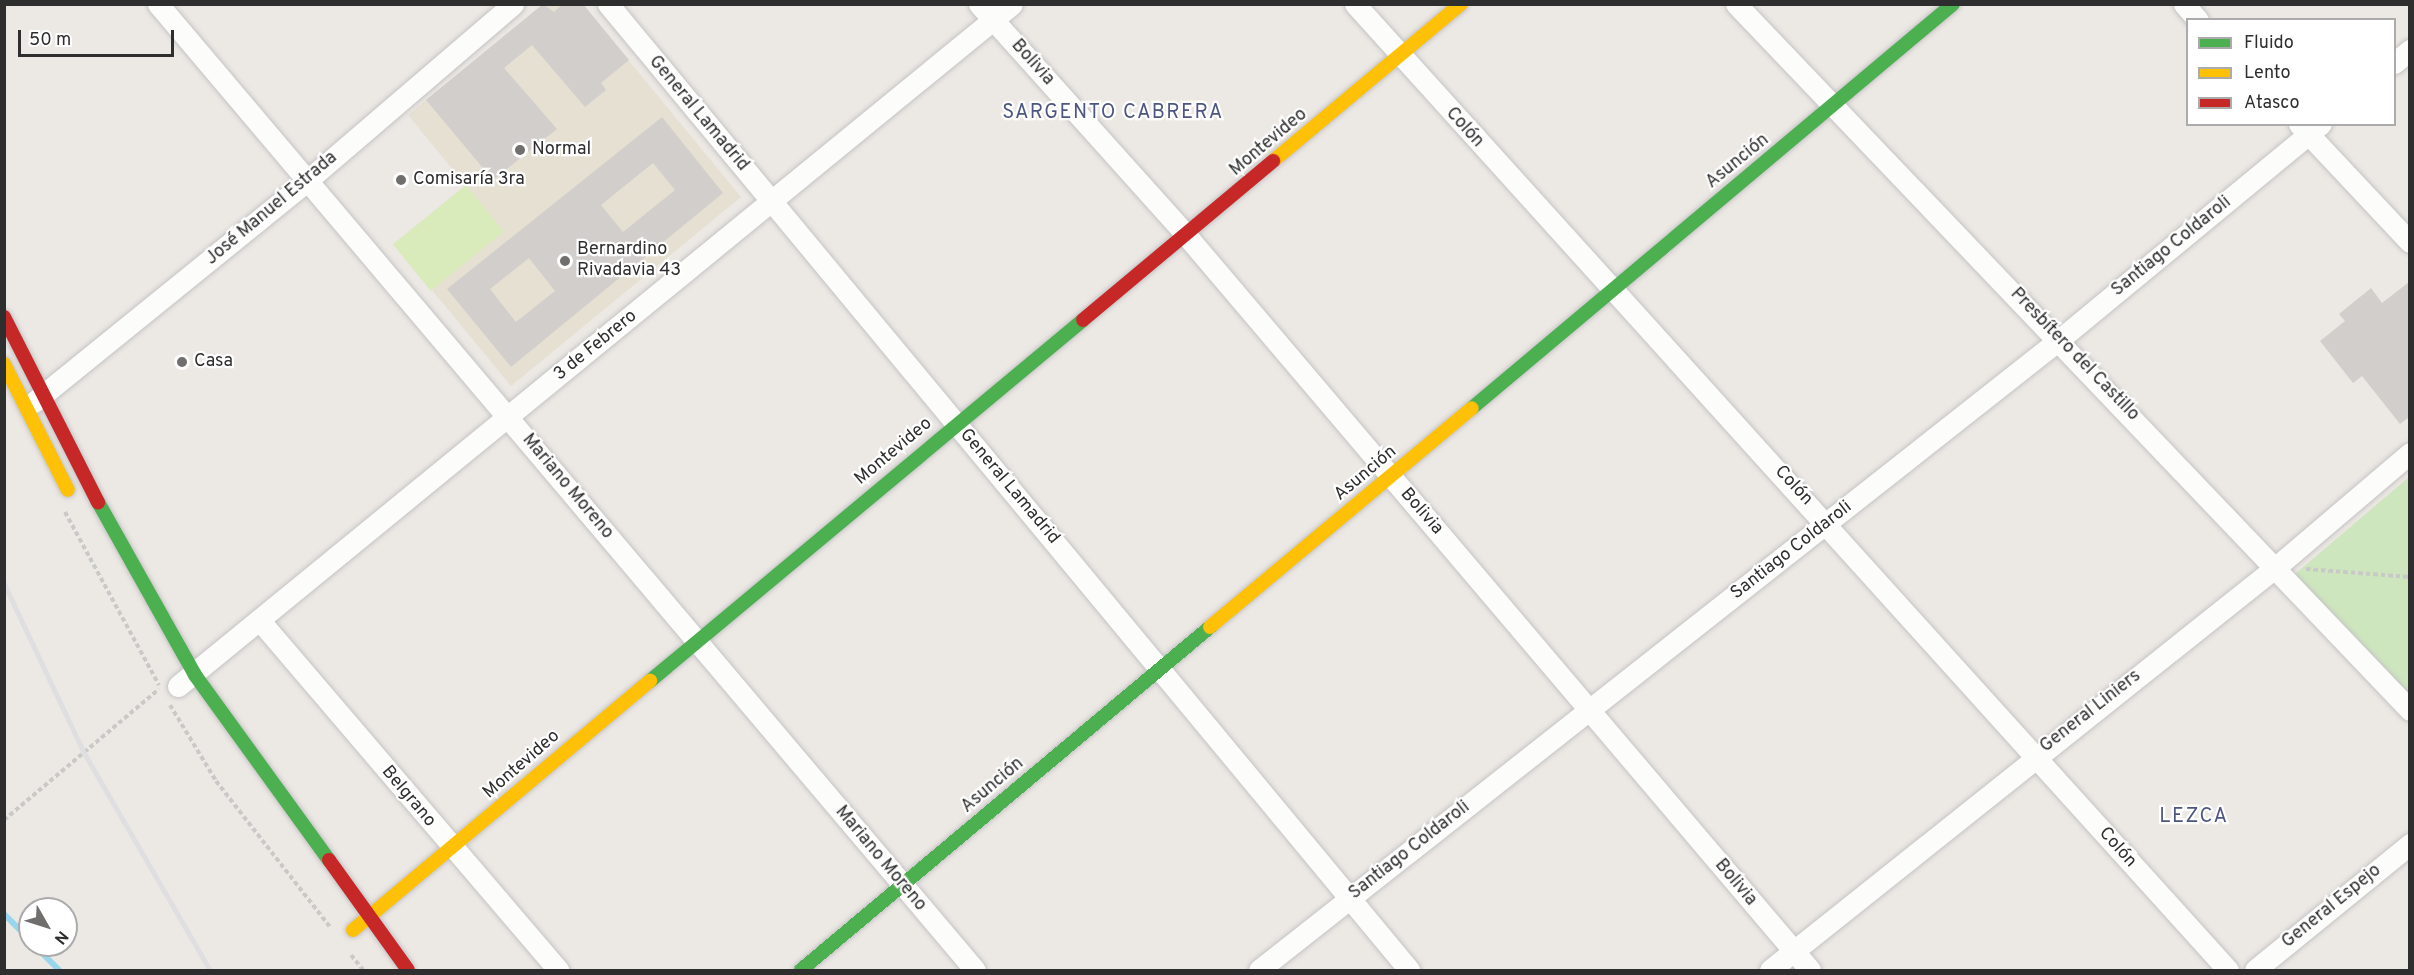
<!DOCTYPE html>
<html>
<head>
<meta charset="utf-8">
<style>
	body { margin:0 }
	#map { position:relative; width:2414px; height:975px; overflow:hidden; background:#ece8e4; font-family:Overpass,sans-serif }
	div>[style] { position:absolute }
	.education>* { inset:0; background:#e6e0d3 }
	.green>* { inset:0; background:#cee6be }
	.pitch>* { inset:0; background:#d9eabb; transform-origin:0 0 }
	.stream>* { height:6px; margin:-3px; padding:0 3px; transform-origin:3px; border-radius:3px; background:#99d6ec }
	.building>* { inset:0; background:#d1cecb }
	.path>* { height:4px; margin-top:-2px; transform-origin:0; background:repeating-linear-gradient(90deg,#c9c9c8 0 4.5px,transparent 0 7.5px) }
	.roads { filter:drop-shadow(0 0 2px #c5c4c5) drop-shadow(0 0 2px #c5c4c5) }
	.street>* { height:21px; margin:-10.5px; padding:0 10.5px; transform-origin:10.5px; border-radius:10.5px; background:#fcfcfb }
	.fast>* { height:14px; margin:-7px; padding:0 7px; transform-origin:7px; border-radius:7px; background:#4caf50 }
	.slow>* { height:14px; margin:-7px; padding:0 7px; transform-origin:7px; border-radius:7px; background:#ffc107 }
	.jam>* { height:14px; margin:-7px; padding:0 7px; transform-origin:7px; border-radius:7px; background:#c62828 }
	.rail>* { height:4.5px; margin:-2.25px; padding:0 2.25px; transform-origin:2.25px; border-radius:2.25px; background:#dfdfe1 }
	.dots>* { width:16px; height:16px; translate:-50% -50%; box-sizing:border-box; border:3px solid #fff; border-radius:50% }
	span { translate:-50% -50%; white-space:nowrap; text-align:center; line-height:1.15; -webkit-text-stroke:4.5px #fff; paint-order:stroke }
	.street-label { font-size:18px; color:#2e2e2e }
	.poi-label { font-size:18px; color:#2e2e2e }
	.left { translate:0 -50%; text-align:left }
	.neighbourhood-label { font-size:20px; color:#4d5680; letter-spacing:1.5px }
	.frame { position:absolute; inset:0; border:6px solid #2e2e2e; pointer-events:none }
	.legend { position:absolute; left:2186px; top:18px; width:210px; height:108px; box-sizing:border-box; background:#fff; border:2px solid #ababab; margin:0; padding:8px 10px; list-style:none; font-size:18px; color:#2e2e2e }
	.legend li { display:flex; align-items:center; gap:12px; height:30px }
	.legend b { width:30px; border:2px solid #ababab }
	.north { position:absolute; left:18px; top:897px; width:60px; height:60px; box-sizing:border-box; background:#fff; border:2px solid #ababab; border-radius:50%; rotate:129deg; font-size:16px; font-weight:700; line-height:24px; text-align:center; color:#2e2e2e }
	.north::after { content:''; display:block; margin:auto; width:21px; height:27px; background:#706f6e; clip-path:polygon(50% 0,100% 100%,50% 72%,0 100%) }
	.scale { position:absolute; left:18px; top:30px; width:156px; height:27px; box-sizing:border-box; border:3px solid #2e2e2e; border-top:0; padding-left:8px; font-size:18px; line-height:21px; white-space:nowrap; color:#2e2e2e; -webkit-text-stroke:4px #fff; paint-order:stroke }
</style>
</head>
<body>
<div id="map">
	<div class="education">
		<i style="clip-path:polygon(543px 5px,583px 5px,741px 197px,511px 386px,432px 290px,503px 231px,408px 115px)"></i>
	</div>
	<div class="green">
		<i style="clip-path:polygon(2409px 477px,2409px 711px,2295px 574px)"></i>
	</div>
	<div class="pitch">
		<i style="left:466px;top:185px;width:60px;height:94px;rotate:51deg"></i>
	</div>
	<div class="stream">
		<i style="left:4px;top:914px;width:37px;rotate:45deg"></i>
		<i style="left:34px;top:945px;width:35px;rotate:45deg"></i>
	</div>
	<div class="building">
		<i style="clip-path:polygon(543px 4px,554px 12px,563px 4px,583px 4px,629px 60px,601px 83px,606px 90px,585px 107px,532px 45px,504px 68px,557px 129px,493px 180px,426px 100px)"></i>
		<i style="clip-path:polygon(evenodd,662px 117px,723px 193px,511px 367px,447px 289px,662px 117px,653px 163px,675px 190px,623px 232px,601px 205px,653px 163px,662px 117px,529px 258px,555px 291px,516px 322px,490px 289px,529px 258px)"></i>
		<i style="clip-path:polygon(2409px 282px,2409px 417px,2400px 424px,2362px 376px,2353px 383px,2320px 341px,2345px 321px,2339px 314px,2371px 288px,2382px 303px)"></i>
	</div>
	<div class="path">
		<i style="left:65px;top:512px;width:197px;rotate:61.5deg"></i>
		<i style="left:2306px;top:569px;width:104px;rotate:4.4deg"></i>
		<i style="left:170px;top:705px;width:89px;rotate:58.8deg"></i>
		<i style="left:216px;top:781px;width:185px;rotate:52deg"></i>
		<i style="left:4px;top:820px;width:203px;rotate:-40.2deg"></i>
		<i style="left:351px;top:955px;width:19px;rotate:51deg"></i>
	</div>
	<div class="roads">
		<div class="street">
			<i style="left:158px;top:4px;width:1265px;rotate:49.78deg"></i>
			<i style="left:608px;top:4px;width:1255px;rotate:50.33deg"></i>
			<i style="left:979px;top:4px;width:310px;rotate:48.1deg"></i>
			<i style="left:1186px;top:235px;width:964px;rotate:49.67deg"></i>
			<i style="left:1355px;top:4px;width:1302px;rotate:47.9deg"></i>
			<i style="left:1736px;top:4px;width:976px;rotate:46.33deg"></i>
			<i style="left:2184px;top:4px;width:21px;rotate:49deg"></i>
			<i style="left:2394px;top:63px;width:21px;rotate:-39deg"></i>
			<i style="left:2299px;top:124px;width:162px;rotate:46.8deg"></i>
			<i style="left:34px;top:402px;width:354px;rotate:-39deg"></i>
			<i style="left:309px;top:179px;width:269px;rotate:-40.6deg"></i>
			<i style="left:261px;top:622px;width:458px;rotate:49.5deg"></i>
			<i style="left:178px;top:686px;width:1077px;rotate:-39.27deg"></i>
			<i style="left:1259px;top:970px;width:1020px;rotate:-38.23deg"></i>
			<i style="left:2060px;top:339px;width:338px;rotate:-39.5deg"></i>
			<i style="left:1770px;top:970px;width:647px;rotate:-38.54deg"></i>
			<i style="left:2276px;top:567px;width:176px;rotate:-40.4deg"></i>
			<i style="left:2255px;top:970px;width:200px;rotate:-39.1deg"></i>
		</div>
		<div class="fast">
			<i style="left:1472px;top:408px;width:628px;rotate:-40.03deg"></i>
			<i style="left:98px;top:502px;width:198px;rotate:60.7deg"></i>
			<i style="left:195px;top:675px;width:228px;rotate:54.1deg"></i>
			<i style="left:650px;top:681px;width:564px;rotate:-39.82deg"></i>
			<i style="left:801px;top:970px;width:534px;rotate:-39.98deg"></i>
		</div>
		<div class="slow">
			<i style="left:1273px;top:161px;width:245px;rotate:-39.9deg"></i>
			<i style="left:4px;top:364px;width:141px;rotate:63.1deg"></i>
			<i style="left:1210px;top:627px;width:341px;rotate:-39.9deg"></i>
			<i style="left:353px;top:930px;width:388px;rotate:-40deg"></i>
		</div>
		<div class="jam">
			<i style="left:4px;top:317px;width:208px;rotate:63.1deg"></i>
			<i style="left:1083px;top:320px;width:248px;rotate:-39.9deg"></i>
			<i style="left:329px;top:860px;width:135px;rotate:54.3deg"></i>
		</div>
	</div>
	<div class="rail">
		<i style="left:4px;top:583px;width:189px;rotate:64.7deg"></i>
		<i style="left:85px;top:754px;width:250px;rotate:59.9deg"></i>
	</div>
	<div class="dots">
		<i style="left:520px;top:150px;background:#706f6e"></i>
		<i style="left:401px;top:180px;background:#706f6e"></i>
		<i style="left:565px;top:261px;background:#706f6e"></i>
		<i style="left:182px;top:362px;background:#706f6e"></i>
	</div>
	<div class="street-label">
		<span style="left:1032px;top:63px;rotate:48deg">Bolivia</span>
		<span style="left:698px;top:114px;rotate:50deg">General Lamadrid</span>
		<span style="left:1464px;top:128px;rotate:48deg">Colón</span>
		<span style="left:1269px;top:143px;rotate:-40deg">Montevideo</span>
		<span style="left:1738px;top:162px;rotate:-39deg">Asunción</span>
		<span style="left:272px;top:209px;rotate:-40deg">José Manuel Estrada</span>
		<span style="left:2172px;top:247px;rotate:-39deg">Santiago Coldaroli</span>
		<span style="left:596px;top:346px;rotate:-39deg">3 de Febrero</span>
		<span style="left:2074px;top:355px;rotate:46deg">Presbítero del Castillo</span>
		<span style="left:894px;top:452px;rotate:-40deg">Montevideo</span>
		<span style="left:1366px;top:474px;rotate:-40deg">Asunción</span>
		<span style="left:1793px;top:486px;rotate:47deg">Colón</span>
		<span style="left:567px;top:487px;rotate:50deg">Mariano Moreno</span>
		<span style="left:1009px;top:487px;rotate:50deg">General Lamadrid</span>
		<span style="left:1421px;top:512px;rotate:49deg">Bolivia</span>
		<span style="left:1792px;top:551px;rotate:-38deg">Santiago Coldaroli</span>
		<span style="left:2091px;top:712px;rotate:-38deg">General Liniers</span>
		<span style="left:522px;top:765px;rotate:-41deg">Montevideo</span>
		<span style="left:993px;top:786px;rotate:-40deg">Asunción</span>
		<span style="left:408px;top:797px;rotate:50deg">Belgrano</span>
		<span style="left:2117px;top:848px;rotate:48deg">Colón</span>
		<span style="left:1410px;top:851px;rotate:-38deg">Santiago Coldaroli</span>
		<span style="left:880px;top:859px;rotate:50deg">Mariano Moreno</span>
		<span style="left:1735px;top:883px;rotate:50deg">Bolivia</span>
		<span style="left:2332px;top:907px;rotate:-39deg">General Espejo</span>
	</div>
	<div class="poi-label">
		<span class="left" style="left:532px;top:150px">Normal</span>
		<span class="left" style="left:413px;top:180px">Comisaría 3ra</span>
		<span class="left" style="left:577px;top:261px">Bernardino<br>Rivadavia 43</span>
		<span class="left" style="left:194px;top:362px">Casa</span>
	</div>
	<div class="neighbourhood-label">
		<span style="left:1113px;top:113px">SARGENTO CABRERA</span>
		<span style="left:2194px;top:817px">LEZCA</span>
	</div>
	<div class="frame"></div>
	<ul class="legend">
	<li><b style="height:8px;background:#4caf50"></b>Fluido</li>
	<li><b style="height:8px;background:#ffc107"></b>Lento</li>
	<li><b style="height:8px;background:#c62828"></b>Atasco</li>
	</ul>
	<div class="north">N</div>
	<div class="scale">50 m</div>
</div>
</body>
</html>
